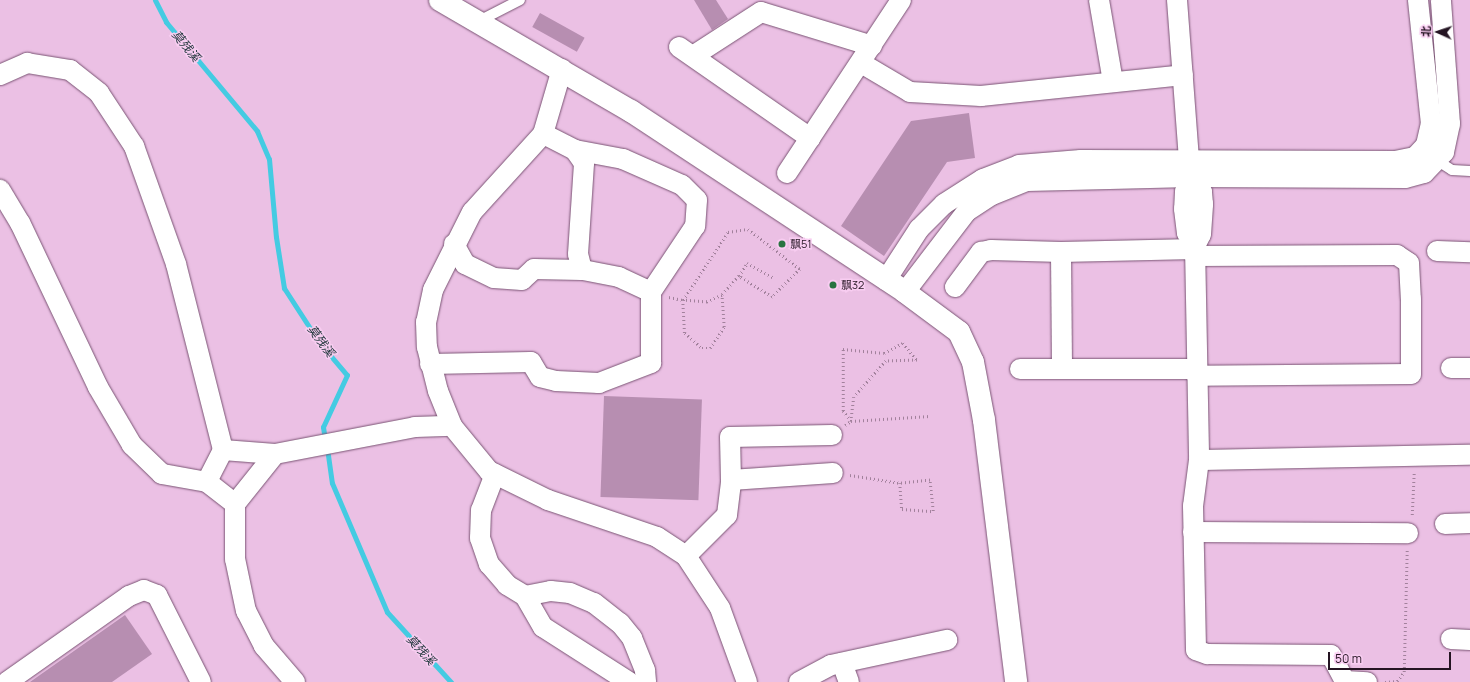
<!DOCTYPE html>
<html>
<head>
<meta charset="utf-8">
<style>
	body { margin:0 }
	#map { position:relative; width:1470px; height:682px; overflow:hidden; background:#ebc0e4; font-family:Manrope,"Noto Sans SC",sans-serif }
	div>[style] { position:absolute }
	.stream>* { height:5px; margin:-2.5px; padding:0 2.5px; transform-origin:2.5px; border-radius:2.5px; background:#44cbe2 }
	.building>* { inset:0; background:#b78eb1; transform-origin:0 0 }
	.path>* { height:2.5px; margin-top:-1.25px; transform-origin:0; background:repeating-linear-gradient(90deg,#a2819c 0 1px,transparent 0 4px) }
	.roads { filter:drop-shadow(0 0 1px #7a5474) drop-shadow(0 0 1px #7a5474) }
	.service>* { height:10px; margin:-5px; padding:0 5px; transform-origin:5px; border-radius:5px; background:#fff }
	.minor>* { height:20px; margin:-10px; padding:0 10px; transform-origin:10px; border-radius:10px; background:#fff }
	.tertiary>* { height:22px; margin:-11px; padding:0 11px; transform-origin:11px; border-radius:11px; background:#fff }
	.dots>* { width:11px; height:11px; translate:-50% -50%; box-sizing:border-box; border:2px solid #f8cdf1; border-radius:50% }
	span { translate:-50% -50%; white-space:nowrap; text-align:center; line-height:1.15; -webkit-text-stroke:3px #f8cdf1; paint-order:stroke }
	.poi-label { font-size:11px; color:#241422 }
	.left { translate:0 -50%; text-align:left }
	.water-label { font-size:12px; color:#21373c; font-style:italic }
	.north { position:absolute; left:1418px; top:12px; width:40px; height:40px; -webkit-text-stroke:3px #f8cdf1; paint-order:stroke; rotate:273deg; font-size:11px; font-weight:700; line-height:16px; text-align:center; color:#241422 }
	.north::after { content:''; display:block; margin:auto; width:14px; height:18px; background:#241422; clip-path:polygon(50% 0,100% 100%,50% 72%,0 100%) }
	.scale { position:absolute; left:1328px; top:652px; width:123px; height:18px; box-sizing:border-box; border:2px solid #241422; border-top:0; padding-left:5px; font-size:12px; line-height:14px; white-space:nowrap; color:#241422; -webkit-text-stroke:3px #f8cdf1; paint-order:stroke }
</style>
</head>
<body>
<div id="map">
	<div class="stream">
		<i style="left:155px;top:0;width:25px;rotate:63deg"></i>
		<i style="left:166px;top:22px;width:142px;rotate:50.1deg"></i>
		<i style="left:257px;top:131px;width:30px;rotate:67deg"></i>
		<i style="left:269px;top:159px;width:78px;rotate:84.9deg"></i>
		<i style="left:276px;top:237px;width:52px;rotate:81.1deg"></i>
		<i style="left:284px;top:288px;width:64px;rotate:57.1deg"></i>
		<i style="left:319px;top:342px;width:43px;rotate:49.7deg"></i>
		<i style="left:347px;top:375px;width:57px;rotate:114.8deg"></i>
		<i style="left:323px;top:427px;width:13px;rotate:81deg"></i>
		<i style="left:327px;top:448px;width:35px;rotate:82deg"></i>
		<i style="left:332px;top:483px;width:140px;rotate:66.9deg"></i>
		<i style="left:387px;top:612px;width:95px;rotate:47.6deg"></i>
	</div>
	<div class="building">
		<i style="clip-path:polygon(694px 0,716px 0,728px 19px,712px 30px)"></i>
		<i style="left:540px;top:13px;width:51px;height:16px;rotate:29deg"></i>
		<i style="clip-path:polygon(969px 113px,975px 158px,947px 162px,884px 256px,841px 226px,911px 121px)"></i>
		<i style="left:604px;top:396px;width:98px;height:101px;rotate:2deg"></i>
		<i style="clip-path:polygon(125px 615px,152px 654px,112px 682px,30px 682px)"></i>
	</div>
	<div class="path">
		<i style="left:748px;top:229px;width:66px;rotate:37.6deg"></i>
		<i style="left:800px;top:269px;width:40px;rotate:135deg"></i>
		<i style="left:772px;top:297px;width:39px;rotate:-148deg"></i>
		<i style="left:739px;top:276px;width:25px;rotate:132deg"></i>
		<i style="left:722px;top:295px;width:17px;rotate:155deg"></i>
		<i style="left:707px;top:302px;width:24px;rotate:-175deg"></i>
		<i style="left:683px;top:300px;width:82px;rotate:-56.5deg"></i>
		<i style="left:728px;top:232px;width:20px;rotate:-9deg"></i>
		<i style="left:739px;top:276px;width:15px;rotate:-58deg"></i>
		<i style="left:747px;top:263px;width:31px;rotate:29deg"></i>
		<i style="left:669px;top:297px;width:14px;rotate:12deg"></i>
		<i style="left:683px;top:300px;width:33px;rotate:87deg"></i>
		<i style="left:685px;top:333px;width:23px;rotate:41deg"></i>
		<i style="left:702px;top:348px;width:8px"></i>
		<i style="left:710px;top:348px;width:25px;rotate:-56deg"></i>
		<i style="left:724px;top:327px;width:32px;rotate:-94deg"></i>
		<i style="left:903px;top:343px;width:22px;rotate:51deg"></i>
		<i style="left:917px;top:360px;width:31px;rotate:178deg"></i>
		<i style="left:886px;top:361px;width:48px;rotate:131.6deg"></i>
		<i style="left:854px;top:397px;width:24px;rotate:97deg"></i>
		<i style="left:851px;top:421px;width:13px;rotate:-129deg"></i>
		<i style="left:843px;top:411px;width:62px;rotate:-90deg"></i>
		<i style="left:843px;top:349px;width:41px;rotate:5.6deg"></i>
		<i style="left:884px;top:353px;width:21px;rotate:-28deg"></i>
		<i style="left:845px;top:425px;width:7px;rotate:-34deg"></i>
		<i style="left:851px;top:421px;width:79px;rotate:-3.6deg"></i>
		<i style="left:850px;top:475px;width:51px;rotate:9.1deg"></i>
		<i style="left:900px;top:483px;width:26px;rotate:86deg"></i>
		<i style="left:902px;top:509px;width:31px;rotate:4deg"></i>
		<i style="left:933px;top:511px;width:31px;rotate:-96deg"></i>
		<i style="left:930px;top:480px;width:30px;rotate:174deg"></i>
		<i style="left:1412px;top:515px;width:43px;rotate:-87.3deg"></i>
		<i style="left:1385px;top:682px;width:12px;rotate:-5deg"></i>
		<i style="left:1397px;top:681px;width:11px;rotate:-52deg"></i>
		<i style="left:1404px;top:672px;width:122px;rotate:-88.6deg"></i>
	</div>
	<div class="roads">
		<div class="service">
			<i style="left:479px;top:21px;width:46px;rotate:-27.1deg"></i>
			<i style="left:1435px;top:159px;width:20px;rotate:33deg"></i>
			<i style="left:1452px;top:170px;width:18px;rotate:3deg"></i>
		</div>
		<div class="minor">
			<i style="left:1099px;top:0;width:83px;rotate:80.3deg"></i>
			<i style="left:1177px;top:0;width:173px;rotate:85.7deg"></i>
			<i style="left:679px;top:47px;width:160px;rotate:34.8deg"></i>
			<i style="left:693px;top:56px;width:81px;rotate:-32.9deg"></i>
			<i style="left:761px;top:12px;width:116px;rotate:17deg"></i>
			<i style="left:861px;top:63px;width:57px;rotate:30.6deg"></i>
			<i style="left:910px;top:92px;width:71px;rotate:3.2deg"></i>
			<i style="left:981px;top:96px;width:203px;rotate:-5.9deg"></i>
			<i style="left:562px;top:69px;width:68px;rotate:106.3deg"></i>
			<i style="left:543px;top:134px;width:105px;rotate:132.3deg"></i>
			<i style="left:472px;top:212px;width:87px;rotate:116.6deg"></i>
			<i style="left:433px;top:290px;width:33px;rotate:102deg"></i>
			<i style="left:426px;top:322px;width:25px;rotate:88deg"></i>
			<i style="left:427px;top:347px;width:45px;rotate:76deg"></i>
			<i style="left:438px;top:391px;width:38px;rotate:68deg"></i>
			<i style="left:452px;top:426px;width:58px;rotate:50.6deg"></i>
			<i style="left:489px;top:471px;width:66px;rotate:26.2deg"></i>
			<i style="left:548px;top:500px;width:115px;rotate:18.7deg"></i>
			<i style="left:657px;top:537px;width:35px;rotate:33deg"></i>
			<i style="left:686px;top:556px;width:62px;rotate:56.8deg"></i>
			<i style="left:720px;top:608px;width:79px;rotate:70deg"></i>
			<i style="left:0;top:75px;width:30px;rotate:-24deg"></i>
			<i style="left:27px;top:63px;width:44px;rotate:9.2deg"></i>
			<i style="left:70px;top:70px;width:37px;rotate:38deg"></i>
			<i style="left:99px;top:93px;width:64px;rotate:56.6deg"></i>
			<i style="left:134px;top:146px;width:125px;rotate:70.4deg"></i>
			<i style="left:176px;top:264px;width:192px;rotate:75.8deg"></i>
			<i style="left:223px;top:450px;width:36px;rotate:117deg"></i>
			<i style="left:207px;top:482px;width:46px;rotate:-169.9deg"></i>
			<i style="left:162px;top:474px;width:42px;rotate:-136deg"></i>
			<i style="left:132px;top:445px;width:67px;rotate:-120.4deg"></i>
			<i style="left:98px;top:387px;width:182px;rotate:-115.4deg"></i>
			<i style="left:20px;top:223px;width:39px;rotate:-121deg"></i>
			<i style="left:575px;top:150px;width:49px;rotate:10.6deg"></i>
			<i style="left:623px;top:159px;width:64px;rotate:23.8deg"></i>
			<i style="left:682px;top:185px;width:21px;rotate:45deg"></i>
			<i style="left:697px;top:200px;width:26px;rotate:94deg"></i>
			<i style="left:695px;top:226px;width:79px;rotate:123.7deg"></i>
			<i style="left:787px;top:173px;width:207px;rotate:-56.6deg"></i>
			<i style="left:454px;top:244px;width:23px;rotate:61deg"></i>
			<i style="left:465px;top:264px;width:32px;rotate:26deg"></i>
			<i style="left:494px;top:278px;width:28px;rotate:4deg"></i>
			<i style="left:522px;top:280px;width:16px;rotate:-43deg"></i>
			<i style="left:534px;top:269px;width:48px;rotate:1.2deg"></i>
			<i style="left:1195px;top:246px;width:13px;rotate:-63deg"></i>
			<i style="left:1201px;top:234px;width:30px;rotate:-86deg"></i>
			<i style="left:1203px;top:204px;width:12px;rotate:-95deg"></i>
			<i style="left:1202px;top:192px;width:19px;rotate:-126deg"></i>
			<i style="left:1191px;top:177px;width:16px;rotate:112deg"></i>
			<i style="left:1185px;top:192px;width:17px;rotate:93deg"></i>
			<i style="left:1184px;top:209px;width:24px;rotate:83deg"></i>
			<i style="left:1187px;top:233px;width:15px;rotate:58deg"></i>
			<i style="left:1195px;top:246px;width:214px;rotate:88.9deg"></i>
			<i style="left:1199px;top:460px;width:46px;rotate:97.4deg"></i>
			<i style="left:1193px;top:506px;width:144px;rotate:88.8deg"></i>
			<i style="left:1196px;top:650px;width:12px;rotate:20deg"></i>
			<i style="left:1207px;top:654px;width:124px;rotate:0.5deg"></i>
			<i style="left:1331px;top:655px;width:30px;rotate:62deg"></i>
			<i style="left:1345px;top:681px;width:22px;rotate:3deg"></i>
			<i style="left:1437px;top:251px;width:33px;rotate:2deg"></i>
			<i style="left:1061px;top:252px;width:117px;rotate:89.5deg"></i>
			<i style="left:1195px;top:256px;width:202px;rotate:-0.3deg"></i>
			<i style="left:1397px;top:255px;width:14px;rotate:34deg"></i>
			<i style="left:1409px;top:263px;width:36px;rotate:87deg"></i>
			<i style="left:1411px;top:299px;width:75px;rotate:90deg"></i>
			<i style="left:1411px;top:374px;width:214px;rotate:179.5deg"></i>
			<i style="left:886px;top:280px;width:61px;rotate:-57.1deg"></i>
			<i style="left:919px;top:229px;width:35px;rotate:-45deg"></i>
			<i style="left:944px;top:204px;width:46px;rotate:-32.7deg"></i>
			<i style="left:983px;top:179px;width:39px;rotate:-21deg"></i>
			<i style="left:1019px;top:165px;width:62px;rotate:-4.6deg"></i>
			<i style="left:1081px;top:160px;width:314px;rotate:0.2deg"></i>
			<i style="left:1395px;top:161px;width:20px;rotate:-11deg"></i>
			<i style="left:1415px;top:157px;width:16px;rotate:-47deg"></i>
			<i style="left:1426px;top:145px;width:22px;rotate:-77deg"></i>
			<i style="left:1431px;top:124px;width:125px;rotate:-96deg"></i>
			<i style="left:955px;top:287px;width:44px;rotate:-53.4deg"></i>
			<i style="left:981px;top:252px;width:10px;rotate:-11deg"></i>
			<i style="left:991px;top:250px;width:70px;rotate:1.6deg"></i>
			<i style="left:1061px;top:252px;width:134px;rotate:-1.3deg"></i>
			<i style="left:905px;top:292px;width:102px;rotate:-52.6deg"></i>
			<i style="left:967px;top:211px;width:30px;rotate:-33deg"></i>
			<i style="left:992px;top:195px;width:38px;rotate:-22deg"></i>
			<i style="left:1027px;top:181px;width:164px;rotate:-1.4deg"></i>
			<i style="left:1191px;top:177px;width:214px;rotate:0.3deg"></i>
			<i style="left:1405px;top:178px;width:20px;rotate:-15deg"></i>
			<i style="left:1424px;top:173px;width:29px;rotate:-46deg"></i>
			<i style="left:1444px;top:152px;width:29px;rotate:-78deg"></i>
			<i style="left:1450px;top:124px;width:124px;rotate:-94.2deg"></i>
			<i style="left:430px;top:364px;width:101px;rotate:-1.1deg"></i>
			<i style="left:531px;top:362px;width:17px;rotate:59deg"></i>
			<i style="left:540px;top:377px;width:16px;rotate:14deg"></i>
			<i style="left:556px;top:381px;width:43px;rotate:2.7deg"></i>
			<i style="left:599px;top:383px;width:56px;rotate:-21deg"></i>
			<i style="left:651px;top:363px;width:71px;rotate:-90deg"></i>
			<i style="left:651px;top:292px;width:35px;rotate:-155deg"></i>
			<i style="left:619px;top:277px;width:38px;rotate:-169deg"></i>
			<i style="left:582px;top:270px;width:16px;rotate:-104deg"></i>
			<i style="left:578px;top:254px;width:91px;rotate:-86.2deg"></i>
			<i style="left:584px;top:163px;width:16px;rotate:-125deg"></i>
			<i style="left:575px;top:150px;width:36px;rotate:-153deg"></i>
			<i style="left:1451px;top:368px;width:19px"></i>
			<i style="left:1020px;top:369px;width:177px"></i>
			<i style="left:223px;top:450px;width:52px;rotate:4.4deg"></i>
			<i style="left:1199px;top:460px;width:271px;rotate:-1.1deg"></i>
			<i style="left:495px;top:474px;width:39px;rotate:111deg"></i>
			<i style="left:481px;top:510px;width:28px;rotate:92deg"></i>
			<i style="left:480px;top:538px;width:28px;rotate:71deg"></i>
			<i style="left:489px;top:564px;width:28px;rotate:49deg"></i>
			<i style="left:507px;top:585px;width:21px;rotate:31deg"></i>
			<i style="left:525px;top:596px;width:36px;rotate:60deg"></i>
			<i style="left:543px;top:627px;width:102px;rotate:32.6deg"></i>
			<i style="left:731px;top:480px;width:43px;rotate:-91.3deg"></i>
			<i style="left:730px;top:437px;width:102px;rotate:-1.1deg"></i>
			<i style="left:207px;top:482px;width:36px;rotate:38deg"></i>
			<i style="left:1445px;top:524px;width:25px;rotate:-2deg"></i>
			<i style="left:1193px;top:532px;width:215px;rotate:0.3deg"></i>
			<i style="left:686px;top:556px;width:58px;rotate:-45deg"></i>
			<i style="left:727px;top:515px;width:35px;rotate:-83deg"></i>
			<i style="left:731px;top:480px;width:102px;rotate:-3.9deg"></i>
			<i style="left:525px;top:596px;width:26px;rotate:-11deg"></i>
			<i style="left:551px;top:591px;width:19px;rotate:6deg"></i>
			<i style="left:570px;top:593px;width:26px;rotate:23deg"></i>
			<i style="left:594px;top:603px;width:33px;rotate:38deg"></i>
			<i style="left:620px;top:623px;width:19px;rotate:51deg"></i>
			<i style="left:632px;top:638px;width:35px;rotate:68deg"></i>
			<i style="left:645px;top:670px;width:12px;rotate:85deg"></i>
			<i style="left:1451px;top:639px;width:19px;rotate:3deg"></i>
			<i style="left:842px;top:663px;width:20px;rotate:70deg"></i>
			<i style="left:7px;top:682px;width:149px;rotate:-35.2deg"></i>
			<i style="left:129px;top:596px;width:16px;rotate:-22deg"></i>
			<i style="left:144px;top:590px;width:14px;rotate:21deg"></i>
			<i style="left:157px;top:595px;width:97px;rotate:63.2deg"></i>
			<i style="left:295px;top:682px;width:48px;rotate:-130.7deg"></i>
			<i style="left:264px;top:646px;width:39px;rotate:-117deg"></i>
			<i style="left:246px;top:611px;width:53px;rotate:-101.9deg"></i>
			<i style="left:235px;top:559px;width:55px;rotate:-90deg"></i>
			<i style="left:235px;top:504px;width:64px;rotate:-51.3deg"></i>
			<i style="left:275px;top:454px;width:143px;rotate:-10.9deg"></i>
			<i style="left:415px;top:427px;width:37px;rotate:-2deg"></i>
			<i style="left:799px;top:682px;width:36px;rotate:-28deg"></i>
			<i style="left:831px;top:665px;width:119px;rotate:-12.2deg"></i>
		</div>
		<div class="tertiary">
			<i style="left:440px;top:0;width:221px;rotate:30.2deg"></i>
			<i style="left:631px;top:111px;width:328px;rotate:33.4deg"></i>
			<i style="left:905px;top:292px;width:67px;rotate:36.5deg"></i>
			<i style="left:959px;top:332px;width:33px;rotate:65deg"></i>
			<i style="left:973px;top:362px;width:59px;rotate:79.3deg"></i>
			<i style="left:984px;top:420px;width:264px;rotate:83deg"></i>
		</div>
	</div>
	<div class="dots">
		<i style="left:782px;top:244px;background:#287341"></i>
		<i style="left:833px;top:285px;background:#287341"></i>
	</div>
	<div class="poi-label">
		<span class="left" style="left:790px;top:244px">飘51</span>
		<span class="left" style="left:841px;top:285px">飘32</span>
	</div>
	<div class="water-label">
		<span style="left:186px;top:46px;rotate:50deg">莫残溪</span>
		<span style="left:321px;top:341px;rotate:53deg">莫残溪</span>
		<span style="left:421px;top:650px;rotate:47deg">莫残溪</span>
	</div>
	<div class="north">北</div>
	<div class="scale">50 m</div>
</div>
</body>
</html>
